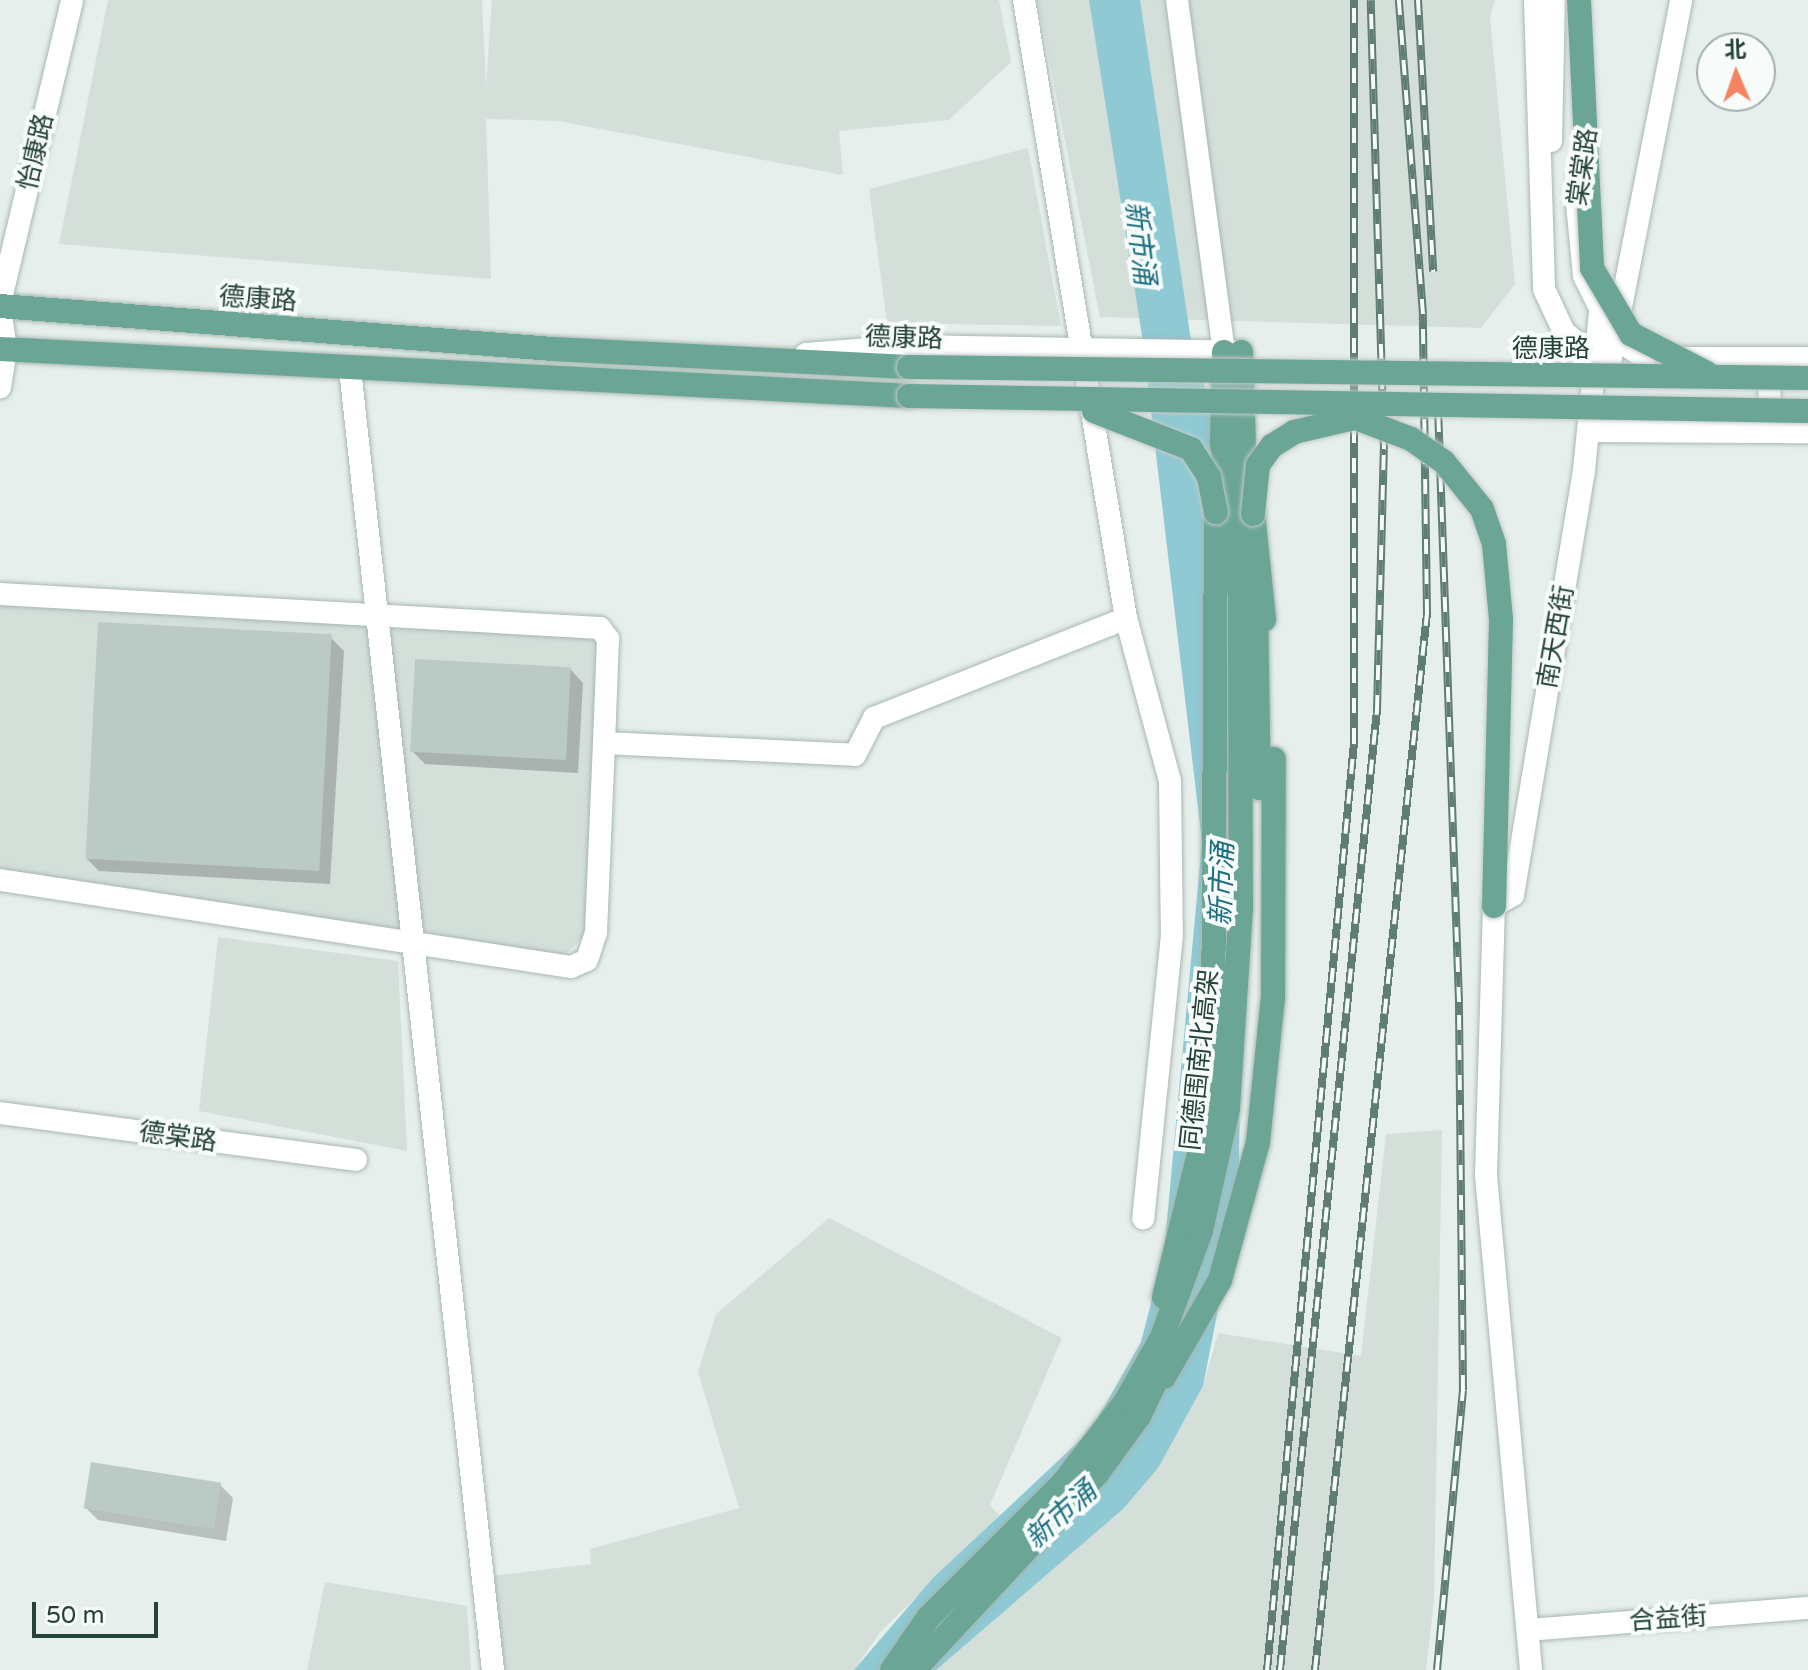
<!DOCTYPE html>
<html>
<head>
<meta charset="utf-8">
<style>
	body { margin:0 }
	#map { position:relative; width:1808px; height:1670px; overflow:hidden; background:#e6efeb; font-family:"Varela Round","Noto Sans SC",sans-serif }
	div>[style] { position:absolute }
	.built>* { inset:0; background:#d4dfda }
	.water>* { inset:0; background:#8ec9d4 }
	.shadow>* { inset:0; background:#0003 }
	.building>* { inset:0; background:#bbcac4; transform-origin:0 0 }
	.roads { filter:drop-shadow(0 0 2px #a8b8b2) drop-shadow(0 0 2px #a8b8b2) }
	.minor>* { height:22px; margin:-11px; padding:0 11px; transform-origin:11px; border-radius:11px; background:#fff }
	.major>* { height:24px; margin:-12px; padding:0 12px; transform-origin:12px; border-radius:12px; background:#6aa596 }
	.rail>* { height:8px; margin-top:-4px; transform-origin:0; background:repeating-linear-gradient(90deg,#f7fbf9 0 15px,#5f7d75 0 30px); box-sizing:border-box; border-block:2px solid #5f7d75 }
	.bridges { filter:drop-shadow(0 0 2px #c2cac8) drop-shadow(0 0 2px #c2cac8) }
	.major-bridge>* { height:24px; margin:-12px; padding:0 12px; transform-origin:12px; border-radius:12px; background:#6aa596 }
	span { translate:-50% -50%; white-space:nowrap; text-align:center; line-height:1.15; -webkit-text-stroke:8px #f7fbf9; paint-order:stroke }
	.street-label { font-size:26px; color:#24423a }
	.water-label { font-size:28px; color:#1c6f80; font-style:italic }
	.north { position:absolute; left:1696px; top:32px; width:80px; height:80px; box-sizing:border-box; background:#f7fbf9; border:2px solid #a3b1ad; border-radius:50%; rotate:358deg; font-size:22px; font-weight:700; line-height:32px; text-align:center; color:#24423a }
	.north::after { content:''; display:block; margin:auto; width:28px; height:36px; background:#f4845f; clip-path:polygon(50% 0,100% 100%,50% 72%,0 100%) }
	.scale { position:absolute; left:32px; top:1602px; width:126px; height:36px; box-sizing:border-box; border:4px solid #24423a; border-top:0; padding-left:10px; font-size:24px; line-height:28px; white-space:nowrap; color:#24423a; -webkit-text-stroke:6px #f7fbf9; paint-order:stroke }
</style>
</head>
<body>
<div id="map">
	<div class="built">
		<i style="clip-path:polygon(108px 0,482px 0,486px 87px,492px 0,999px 0,1011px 62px,949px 120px,839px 131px,843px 175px,558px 121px,486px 119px,491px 279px,59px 244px)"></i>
		<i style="clip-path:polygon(1037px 0,1495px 0,1490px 17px,1515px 284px,1481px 328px,1100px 317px)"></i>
		<i style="clip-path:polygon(1028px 148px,1061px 326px,887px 323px,869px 189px)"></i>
		<i style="clip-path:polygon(0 601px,600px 636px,588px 932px,564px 956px,0 871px)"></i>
		<i style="clip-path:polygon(218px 937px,398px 961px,407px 1151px,199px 1111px)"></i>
		<i style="clip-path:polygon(1442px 1130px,1434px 1601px,1426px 1670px,936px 1670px,1203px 1386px,1218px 1333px,1361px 1356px,1386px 1134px)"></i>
		<i style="clip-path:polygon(829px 1218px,1062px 1338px,990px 1505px,1000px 1516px,881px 1631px,854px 1670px,502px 1670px,492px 1576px,591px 1564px,590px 1549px,739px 1508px,698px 1372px,716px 1314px)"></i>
		<i style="clip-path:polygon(325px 1582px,467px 1606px,471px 1670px,307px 1670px)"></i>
	</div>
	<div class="water">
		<i style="clip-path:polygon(1089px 0,1140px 0,1190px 334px,1218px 435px,1246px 762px,1238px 1208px,1203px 1386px,1158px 1468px,1123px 1509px,936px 1670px,854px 1670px,933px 1578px,1091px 1430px,1141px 1342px,1164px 1253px,1202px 842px,1142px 336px)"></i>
	</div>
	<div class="shadow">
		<i style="clip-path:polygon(331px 638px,344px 651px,330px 884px,99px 871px,86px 858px)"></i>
		<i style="clip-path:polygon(571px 670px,583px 683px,578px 773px,425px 764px,412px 751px)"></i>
		<i style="clip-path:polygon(220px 1485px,233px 1498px,226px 1541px,98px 1520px,85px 1507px)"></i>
	</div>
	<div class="building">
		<i style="left:98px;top:622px;width:234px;height:237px;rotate:3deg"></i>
		<i style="left:415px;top:659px;width:156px;height:93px;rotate:3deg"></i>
		<i style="left:91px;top:1462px;width:132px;height:47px;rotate:9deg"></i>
	</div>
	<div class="roads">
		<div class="minor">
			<i style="left:1024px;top:0;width:626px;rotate:80.63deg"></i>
			<i style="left:1126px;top:618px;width:169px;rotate:74.9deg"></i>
			<i style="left:1170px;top:781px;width:154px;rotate:89.3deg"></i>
			<i style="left:1172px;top:935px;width:285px;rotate:95.8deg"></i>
			<i style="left:1177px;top:0;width:355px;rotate:82.4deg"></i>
			<i style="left:1535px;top:0;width:289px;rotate:88.2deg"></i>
			<i style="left:1544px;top:289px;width:47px;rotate:65.1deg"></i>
			<i style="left:1564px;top:332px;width:41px;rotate:39.1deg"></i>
			<i style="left:1551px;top:141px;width:141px;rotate:-88.8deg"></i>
			<i style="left:1582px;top:160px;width:35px;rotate:100deg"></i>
			<i style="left:1576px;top:194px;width:82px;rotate:84.4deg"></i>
			<i style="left:1584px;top:276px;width:69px;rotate:63.4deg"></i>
			<i style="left:1615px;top:338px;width:36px;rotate:34deg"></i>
			<i style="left:0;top:303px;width:311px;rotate:-76.6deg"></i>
			<i style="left:0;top:309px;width:40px;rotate:81.5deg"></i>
			<i style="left:6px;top:349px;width:39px;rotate:99deg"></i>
			<i style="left:806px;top:354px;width:101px;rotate:-4.5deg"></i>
			<i style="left:907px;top:346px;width:332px;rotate:1deg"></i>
			<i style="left:1539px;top:358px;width:60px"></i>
			<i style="left:1611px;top:358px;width:365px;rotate:-78.9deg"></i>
			<i style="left:1673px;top:358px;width:135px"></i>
			<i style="left:1769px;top:359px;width:70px;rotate:89.2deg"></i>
			<i style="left:350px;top:369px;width:1309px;rotate:83.73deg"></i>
			<i style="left:1589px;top:431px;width:219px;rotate:0.3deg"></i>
			<i style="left:0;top:594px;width:601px;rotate:3.24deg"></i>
			<i style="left:600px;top:628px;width:14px;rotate:54deg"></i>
			<i style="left:608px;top:639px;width:104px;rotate:92.2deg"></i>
			<i style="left:604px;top:743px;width:251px;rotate:2.7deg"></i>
			<i style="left:855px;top:755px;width:42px;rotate:-62.8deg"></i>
			<i style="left:874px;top:718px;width:271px;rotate:-21.6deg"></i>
			<i style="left:0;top:880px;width:578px;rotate:8.66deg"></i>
			<i style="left:571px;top:967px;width:17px;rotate:-24deg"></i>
			<i style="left:587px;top:960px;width:28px;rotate:-72deg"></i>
			<i style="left:596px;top:933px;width:190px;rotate:-87.6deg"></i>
			<i style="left:0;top:1113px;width:359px;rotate:7.5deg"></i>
			<i style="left:1528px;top:1630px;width:281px;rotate:-4.5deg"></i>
			<i style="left:1531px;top:1670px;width:497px;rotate:-95.2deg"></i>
			<i style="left:1486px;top:1175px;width:269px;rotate:-88.3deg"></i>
			<i style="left:1494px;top:906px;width:22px;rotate:-30deg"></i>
			<i style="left:1513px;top:895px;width:431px;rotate:-80.5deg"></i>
			<i style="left:1584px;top:470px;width:158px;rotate:-84.2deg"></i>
		</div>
		<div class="major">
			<i style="left:0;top:306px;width:554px;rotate:4.45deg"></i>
			<i style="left:552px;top:349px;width:357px;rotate:2.9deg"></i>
			<i style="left:0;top:349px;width:910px;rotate:2.96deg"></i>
			<i style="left:1241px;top:352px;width:161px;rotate:88.2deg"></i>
			<i style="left:1253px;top:514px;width:106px;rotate:84deg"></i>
			<i style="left:1256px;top:605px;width:183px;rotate:89.1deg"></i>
			<i style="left:1164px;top:1297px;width:148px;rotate:-76.3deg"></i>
			<i style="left:1199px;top:1153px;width:110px;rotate:-82.7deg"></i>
			<i style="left:1213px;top:1044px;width:532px;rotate:-89.68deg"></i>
			<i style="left:1164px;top:1377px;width:112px;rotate:-60deg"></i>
			<i style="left:1220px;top:1280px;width:143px;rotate:-74.6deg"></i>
			<i style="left:1258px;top:1142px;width:145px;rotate:-84.1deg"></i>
			<i style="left:1273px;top:998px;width:239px;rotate:-89.8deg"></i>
			<i style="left:892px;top:1670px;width:63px;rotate:-55.3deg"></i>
			<i style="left:928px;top:1618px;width:191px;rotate:-45deg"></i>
			<i style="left:1063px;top:1483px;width:103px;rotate:-52.5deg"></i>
			<i style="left:1126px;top:1401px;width:73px;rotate:-60.6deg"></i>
			<i style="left:1162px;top:1337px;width:113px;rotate:-69.8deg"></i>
			<i style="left:1201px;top:1231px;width:126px;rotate:-77.6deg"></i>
			<i style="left:1228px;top:1108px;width:201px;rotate:-86.3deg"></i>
			<i style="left:1241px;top:907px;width:313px;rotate:-90.2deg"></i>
			<i style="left:1240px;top:594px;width:153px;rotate:-96.8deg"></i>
			<i style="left:1222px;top:442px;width:90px;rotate:-88.7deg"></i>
			<i style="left:914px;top:1670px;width:268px;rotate:-47deg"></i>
			<i style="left:1097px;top:1474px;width:72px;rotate:-54.1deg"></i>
			<i style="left:1139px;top:1416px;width:62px;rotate:-64.3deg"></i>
		</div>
	</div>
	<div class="rail">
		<i style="left:1418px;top:0;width:272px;rotate:86.8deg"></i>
		<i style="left:1267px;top:1670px;width:931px;rotate:-84.64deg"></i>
		<i style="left:1354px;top:743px;width:743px;rotate:-90deg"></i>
		<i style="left:1280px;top:1670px;width:965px;rotate:-84.23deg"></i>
		<i style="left:1377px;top:710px;width:261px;rotate:-88.5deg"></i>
		<i style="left:1384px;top:449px;width:449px;rotate:-91.7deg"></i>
		<i style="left:1315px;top:1670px;width:1062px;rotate:-83.95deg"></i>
		<i style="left:1427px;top:614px;width:300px;rotate:-90.8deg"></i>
		<i style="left:1423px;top:314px;width:315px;rotate:-94.4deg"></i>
		<i style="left:1437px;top:1670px;width:281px;rotate:-84.7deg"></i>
		<i style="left:1463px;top:1390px;width:388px;rotate:-90.6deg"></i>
		<i style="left:1459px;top:1002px;width:594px;rotate:-92.02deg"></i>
	</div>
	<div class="bridges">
		<div class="major-bridge">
			<i style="left:1579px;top:0;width:268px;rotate:87.2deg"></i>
			<i style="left:1592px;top:268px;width:77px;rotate:59.4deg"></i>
			<i style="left:1631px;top:334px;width:85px;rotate:27.2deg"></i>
			<i style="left:909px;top:367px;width:899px;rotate:0.7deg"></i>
			<i style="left:909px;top:396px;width:899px;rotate:0.96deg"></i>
			<i style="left:1094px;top:411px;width:104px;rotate:21.4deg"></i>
			<i style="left:1191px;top:449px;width:33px;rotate:57deg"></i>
			<i style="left:1209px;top:477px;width:36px;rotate:79deg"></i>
			<i style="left:1356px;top:418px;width:59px;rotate:20.9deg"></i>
			<i style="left:1411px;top:439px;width:40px;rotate:34.9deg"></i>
			<i style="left:1444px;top:462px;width:60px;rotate:51deg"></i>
			<i style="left:1482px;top:509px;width:37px;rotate:71deg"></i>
			<i style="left:1494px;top:544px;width:76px;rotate:84.7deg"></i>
			<i style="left:1501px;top:620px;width:286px;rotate:91.4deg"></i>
			<i style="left:1253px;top:514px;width:49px;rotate:-84.2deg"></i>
			<i style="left:1258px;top:465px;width:24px;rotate:-54deg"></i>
			<i style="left:1272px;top:446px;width:26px;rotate:-32deg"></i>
			<i style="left:1294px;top:432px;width:57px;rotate:-13.1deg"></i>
		</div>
	</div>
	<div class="street-label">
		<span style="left:36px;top:152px;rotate:-77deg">怡康路</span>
		<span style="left:1583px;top:167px;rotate:-82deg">棠棠路</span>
		<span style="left:258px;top:299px;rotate:4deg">德康路</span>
		<span style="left:904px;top:338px;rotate:2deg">德康路</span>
		<span style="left:1551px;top:349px">德康路</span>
		<span style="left:1556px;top:637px;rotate:-80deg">南天西街</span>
		<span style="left:1200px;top:1060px;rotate:-84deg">同德围南北高架</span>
		<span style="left:178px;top:1137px;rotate:8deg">德棠路</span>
		<span style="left:1668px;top:1619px;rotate:-4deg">合益街</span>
	</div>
	<div class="water-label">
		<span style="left:1140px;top:243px;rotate:83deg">新市涌</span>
		<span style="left:1222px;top:884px;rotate:-88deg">新市涌</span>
		<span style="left:1061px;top:1515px;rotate:-42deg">新市涌</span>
	</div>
	<div class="north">北</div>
	<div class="scale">50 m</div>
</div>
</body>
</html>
